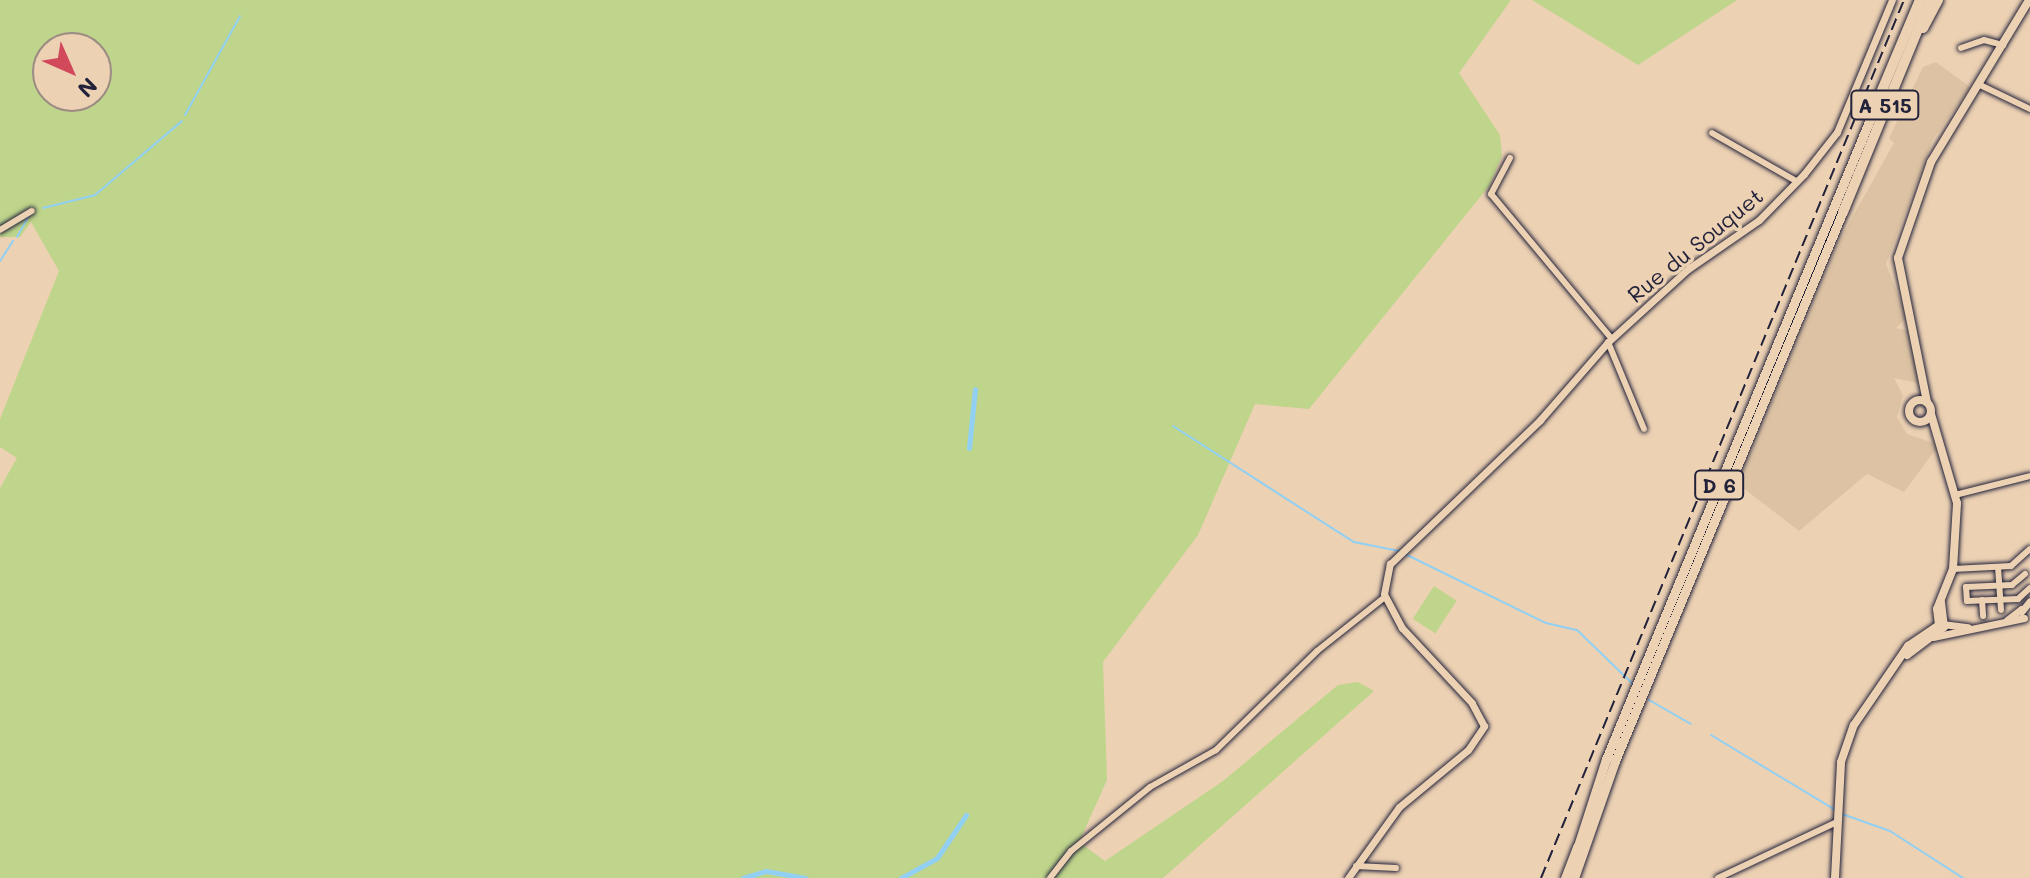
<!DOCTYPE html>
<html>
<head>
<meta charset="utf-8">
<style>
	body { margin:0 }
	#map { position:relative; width:2030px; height:878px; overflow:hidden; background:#ecd1b3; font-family:Mali,sans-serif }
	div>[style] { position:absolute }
	.built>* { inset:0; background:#ddc3a4 }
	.green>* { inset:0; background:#bfd58b; transform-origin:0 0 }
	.stream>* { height:2px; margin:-1px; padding:0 1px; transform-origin:1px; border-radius:1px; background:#92d0f3 }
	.canal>* { height:5px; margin:-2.5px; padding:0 2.5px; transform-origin:2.5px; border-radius:2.5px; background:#92d0f3 }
	.roads { filter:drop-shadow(0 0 2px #22223b) drop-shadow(0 0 2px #22223b) }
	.minor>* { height:6px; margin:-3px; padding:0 3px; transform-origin:3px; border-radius:3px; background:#ecd1b3 }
	.tertiary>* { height:7px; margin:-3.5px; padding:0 3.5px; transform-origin:3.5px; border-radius:3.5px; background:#ecd1b3 }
	.secondary>* { height:8px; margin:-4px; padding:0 4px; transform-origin:4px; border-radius:4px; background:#ecd1b3 }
	.secondary>.ring { margin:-4px; padding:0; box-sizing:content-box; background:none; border:8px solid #ecd1b3; border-radius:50% }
	.trunk>* { height:9px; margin:-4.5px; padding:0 4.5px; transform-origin:4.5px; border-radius:4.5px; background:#ecd1b3 }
	.motorway>* { height:10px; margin:-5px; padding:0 5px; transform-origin:5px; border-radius:5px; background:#ecd1b3 }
	.rail>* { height:2px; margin-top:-1px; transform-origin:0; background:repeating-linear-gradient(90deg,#22223b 0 12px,transparent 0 18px) }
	span { translate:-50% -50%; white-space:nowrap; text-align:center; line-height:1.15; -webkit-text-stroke:7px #ecd1b3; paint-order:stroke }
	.shield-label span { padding:2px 6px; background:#ecd1b3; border:2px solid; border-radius:6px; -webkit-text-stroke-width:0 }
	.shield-label { font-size:20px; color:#22223b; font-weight:700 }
	.street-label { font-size:22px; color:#22223b }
	.north { position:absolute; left:32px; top:32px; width:80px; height:80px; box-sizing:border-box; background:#ecd1b3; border:2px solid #9b8b83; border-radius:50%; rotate:135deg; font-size:22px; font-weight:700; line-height:32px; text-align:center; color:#22223b }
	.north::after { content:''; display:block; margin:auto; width:28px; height:36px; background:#d1495b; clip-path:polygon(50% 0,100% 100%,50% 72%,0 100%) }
</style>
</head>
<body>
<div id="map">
	<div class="built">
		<i style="clip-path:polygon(1936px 62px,1970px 87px,1933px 139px,1886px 264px,1907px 317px,1896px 328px,1909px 331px,1922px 384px,1894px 378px,1903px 395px,1897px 417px,1907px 434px,1939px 445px,1904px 492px,1867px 474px,1799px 531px,1738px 484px,1839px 241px,1894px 143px,1889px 138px,1923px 67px)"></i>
	</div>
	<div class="green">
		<i style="clip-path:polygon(evenodd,0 0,1511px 0,1459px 73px,1500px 135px,1502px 156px,1489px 186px,1309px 409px,1255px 404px,1198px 535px,1103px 662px,1107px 780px,1079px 842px,1105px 861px,1223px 781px,1338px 685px,1358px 682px,1374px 691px,1163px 878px,0 878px,0 488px,17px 458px,0 447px,0 419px,59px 271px,31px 222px,20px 237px,0 237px,0 0,48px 48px,96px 48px,96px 96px,48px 96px,48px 48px)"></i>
		<i style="clip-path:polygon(1532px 0,1737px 0,1638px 65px)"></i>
		<i style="left:1434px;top:586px;width:27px;height:39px;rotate:33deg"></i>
	</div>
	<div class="stream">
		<i style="left:185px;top:115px;width:113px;rotate:-60.9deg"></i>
		<i style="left:43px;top:208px;width:54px;rotate:-14deg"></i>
		<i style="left:95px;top:195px;width:114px;rotate:-40.4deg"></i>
		<i style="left:17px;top:237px;width:23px;rotate:-61deg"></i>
		<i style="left:0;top:261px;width:24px;rotate:-57deg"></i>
		<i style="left:1173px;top:426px;width:215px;rotate:32.7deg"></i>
		<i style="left:1354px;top:542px;width:46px;rotate:11.3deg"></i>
		<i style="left:1405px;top:554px;width:157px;rotate:26.1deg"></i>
		<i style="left:1546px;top:623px;width:32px;rotate:13deg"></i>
		<i style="left:1577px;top:630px;width:78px;rotate:44deg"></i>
		<i style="left:1649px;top:700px;width:48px;rotate:29.7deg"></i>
		<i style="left:1711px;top:735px;width:147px;rotate:31.1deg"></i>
		<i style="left:1842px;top:814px;width:51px;rotate:19.5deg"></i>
		<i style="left:1890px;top:831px;width:87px;rotate:32.8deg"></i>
	</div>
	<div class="canal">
		<i style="left:969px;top:448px;width:59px;rotate:-84.2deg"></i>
		<i style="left:743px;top:878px;width:24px;rotate:-17deg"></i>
		<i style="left:766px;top:871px;width:40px;rotate:10deg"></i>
		<i style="left:901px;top:878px;width:41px;rotate:-29.1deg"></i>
		<i style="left:937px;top:858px;width:52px;rotate:-56deg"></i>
	</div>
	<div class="roads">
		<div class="minor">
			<i style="left:1961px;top:48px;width:24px;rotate:-19deg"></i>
			<i style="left:1984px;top:40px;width:20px;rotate:15deg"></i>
			<i style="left:1978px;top:84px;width:58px;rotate:25.7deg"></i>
			<i style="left:1712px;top:133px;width:97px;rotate:29.7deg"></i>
			<i style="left:1510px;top:158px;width:41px;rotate:117.8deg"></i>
			<i style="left:1491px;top:194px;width:187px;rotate:50.2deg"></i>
			<i style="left:0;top:230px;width:37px;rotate:-31deg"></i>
			<i style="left:1608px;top:342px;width:94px;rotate:67.5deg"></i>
			<i style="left:1955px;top:495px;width:77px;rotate:-14.2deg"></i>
			<i style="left:1998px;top:567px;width:43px;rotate:86deg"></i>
			<i style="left:1953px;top:569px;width:58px;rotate:-3deg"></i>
			<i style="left:2011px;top:566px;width:25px;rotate:-42deg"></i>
			<i style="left:2025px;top:574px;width:17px;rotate:140deg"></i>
			<i style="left:2012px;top:585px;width:46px;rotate:177.5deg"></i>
			<i style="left:1966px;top:587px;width:14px;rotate:86deg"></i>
			<i style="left:1967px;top:601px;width:51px;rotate:-2.2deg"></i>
			<i style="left:2018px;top:599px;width:16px;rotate:-43deg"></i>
			<i style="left:1982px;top:600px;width:16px;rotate:86deg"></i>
			<i style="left:1356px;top:866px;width:40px;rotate:2.9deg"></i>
			<i style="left:1050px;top:878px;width:34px;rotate:-52deg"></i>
			<i style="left:1071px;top:851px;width:102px;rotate:-39deg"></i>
			<i style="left:1150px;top:787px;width:76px;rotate:-29.3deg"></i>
			<i style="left:1216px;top:750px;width:141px;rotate:-44.4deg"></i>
			<i style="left:1317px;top:651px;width:87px;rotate:-38.5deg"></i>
			<i style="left:1718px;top:878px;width:132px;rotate:-25.2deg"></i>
		</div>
		<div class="tertiary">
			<i style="left:2021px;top:612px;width:14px;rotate:-51deg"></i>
			<i style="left:2007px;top:620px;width:18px;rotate:-38deg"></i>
			<i style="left:1942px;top:624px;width:26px;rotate:7deg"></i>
			<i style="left:1933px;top:637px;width:93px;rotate:-11.8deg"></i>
			<i style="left:1348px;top:878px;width:87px;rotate:-54.3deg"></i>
			<i style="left:1399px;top:807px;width:89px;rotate:-39.6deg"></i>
			<i style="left:1468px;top:750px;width:29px;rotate:-56deg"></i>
			<i style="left:1484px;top:726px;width:26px;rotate:-118deg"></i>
			<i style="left:1472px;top:703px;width:103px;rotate:-133deg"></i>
			<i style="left:1402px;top:628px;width:38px;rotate:-118deg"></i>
			<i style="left:1384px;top:594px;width:31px;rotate:-79deg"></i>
			<i style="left:1390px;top:564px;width:208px;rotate:-43.8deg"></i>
			<i style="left:1540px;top:420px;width:103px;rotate:-48.9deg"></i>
			<i style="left:1608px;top:342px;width:108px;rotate:-42.4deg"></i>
			<i style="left:1688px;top:269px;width:86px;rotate:-34.6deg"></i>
			<i style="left:1759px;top:220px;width:64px;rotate:-45.6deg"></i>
			<i style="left:1804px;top:174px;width:53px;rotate:-51.8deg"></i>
			<i style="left:1837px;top:132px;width:143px;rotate:-67.4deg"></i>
		</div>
		<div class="secondary">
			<i class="ring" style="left:1909px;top:400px;width:14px;height:14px"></i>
			<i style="left:1927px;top:402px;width:147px;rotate:-101.4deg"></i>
			<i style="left:1898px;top:258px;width:102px;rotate:-71deg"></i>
			<i style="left:1931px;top:162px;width:189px;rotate:-58.8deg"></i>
			<i style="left:1907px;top:655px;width:46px;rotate:-37.1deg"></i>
			<i style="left:1944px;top:627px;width:25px;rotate:-97deg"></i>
			<i style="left:1835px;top:878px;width:116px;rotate:-87deg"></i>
			<i style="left:1841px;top:762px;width:39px;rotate:-71deg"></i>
			<i style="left:1854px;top:725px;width:96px;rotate:-55.6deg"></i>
			<i style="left:1908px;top:646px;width:37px;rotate:-34deg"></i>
			<i style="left:1939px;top:625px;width:16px;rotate:-97deg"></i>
			<i style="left:1937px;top:609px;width:43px;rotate:-68.2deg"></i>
			<i style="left:1953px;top:569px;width:66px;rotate:-86.5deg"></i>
			<i style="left:1957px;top:503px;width:93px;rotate:-106.3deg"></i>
		</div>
		<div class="trunk">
			<i style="left:1923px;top:28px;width:32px;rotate:-62deg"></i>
			<i style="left:1576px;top:852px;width:98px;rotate:-72.1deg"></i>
			<i style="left:1606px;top:759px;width:724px;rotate:-67.58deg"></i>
			<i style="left:1565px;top:878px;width:34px;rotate:-69deg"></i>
			<i style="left:1574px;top:878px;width:124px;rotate:-70.7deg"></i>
			<i style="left:1615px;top:761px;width:601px;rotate:-67.49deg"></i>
		</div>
		<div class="motorway">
			<i style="left:1880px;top:95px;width:103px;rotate:-67.2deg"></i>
			<i style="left:1843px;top:212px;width:229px;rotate:-67.7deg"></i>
		</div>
	</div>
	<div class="rail">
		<i style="left:1541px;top:878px;width:950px;rotate:-67.54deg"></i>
	</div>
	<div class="shield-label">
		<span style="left:1885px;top:105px">A 515</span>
		<span style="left:1719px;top:485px">D 6</span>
	</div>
	<div class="street-label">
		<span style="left:1695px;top:245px;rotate:-39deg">Rue du Souquet</span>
	</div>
	<div class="north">N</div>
</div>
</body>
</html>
